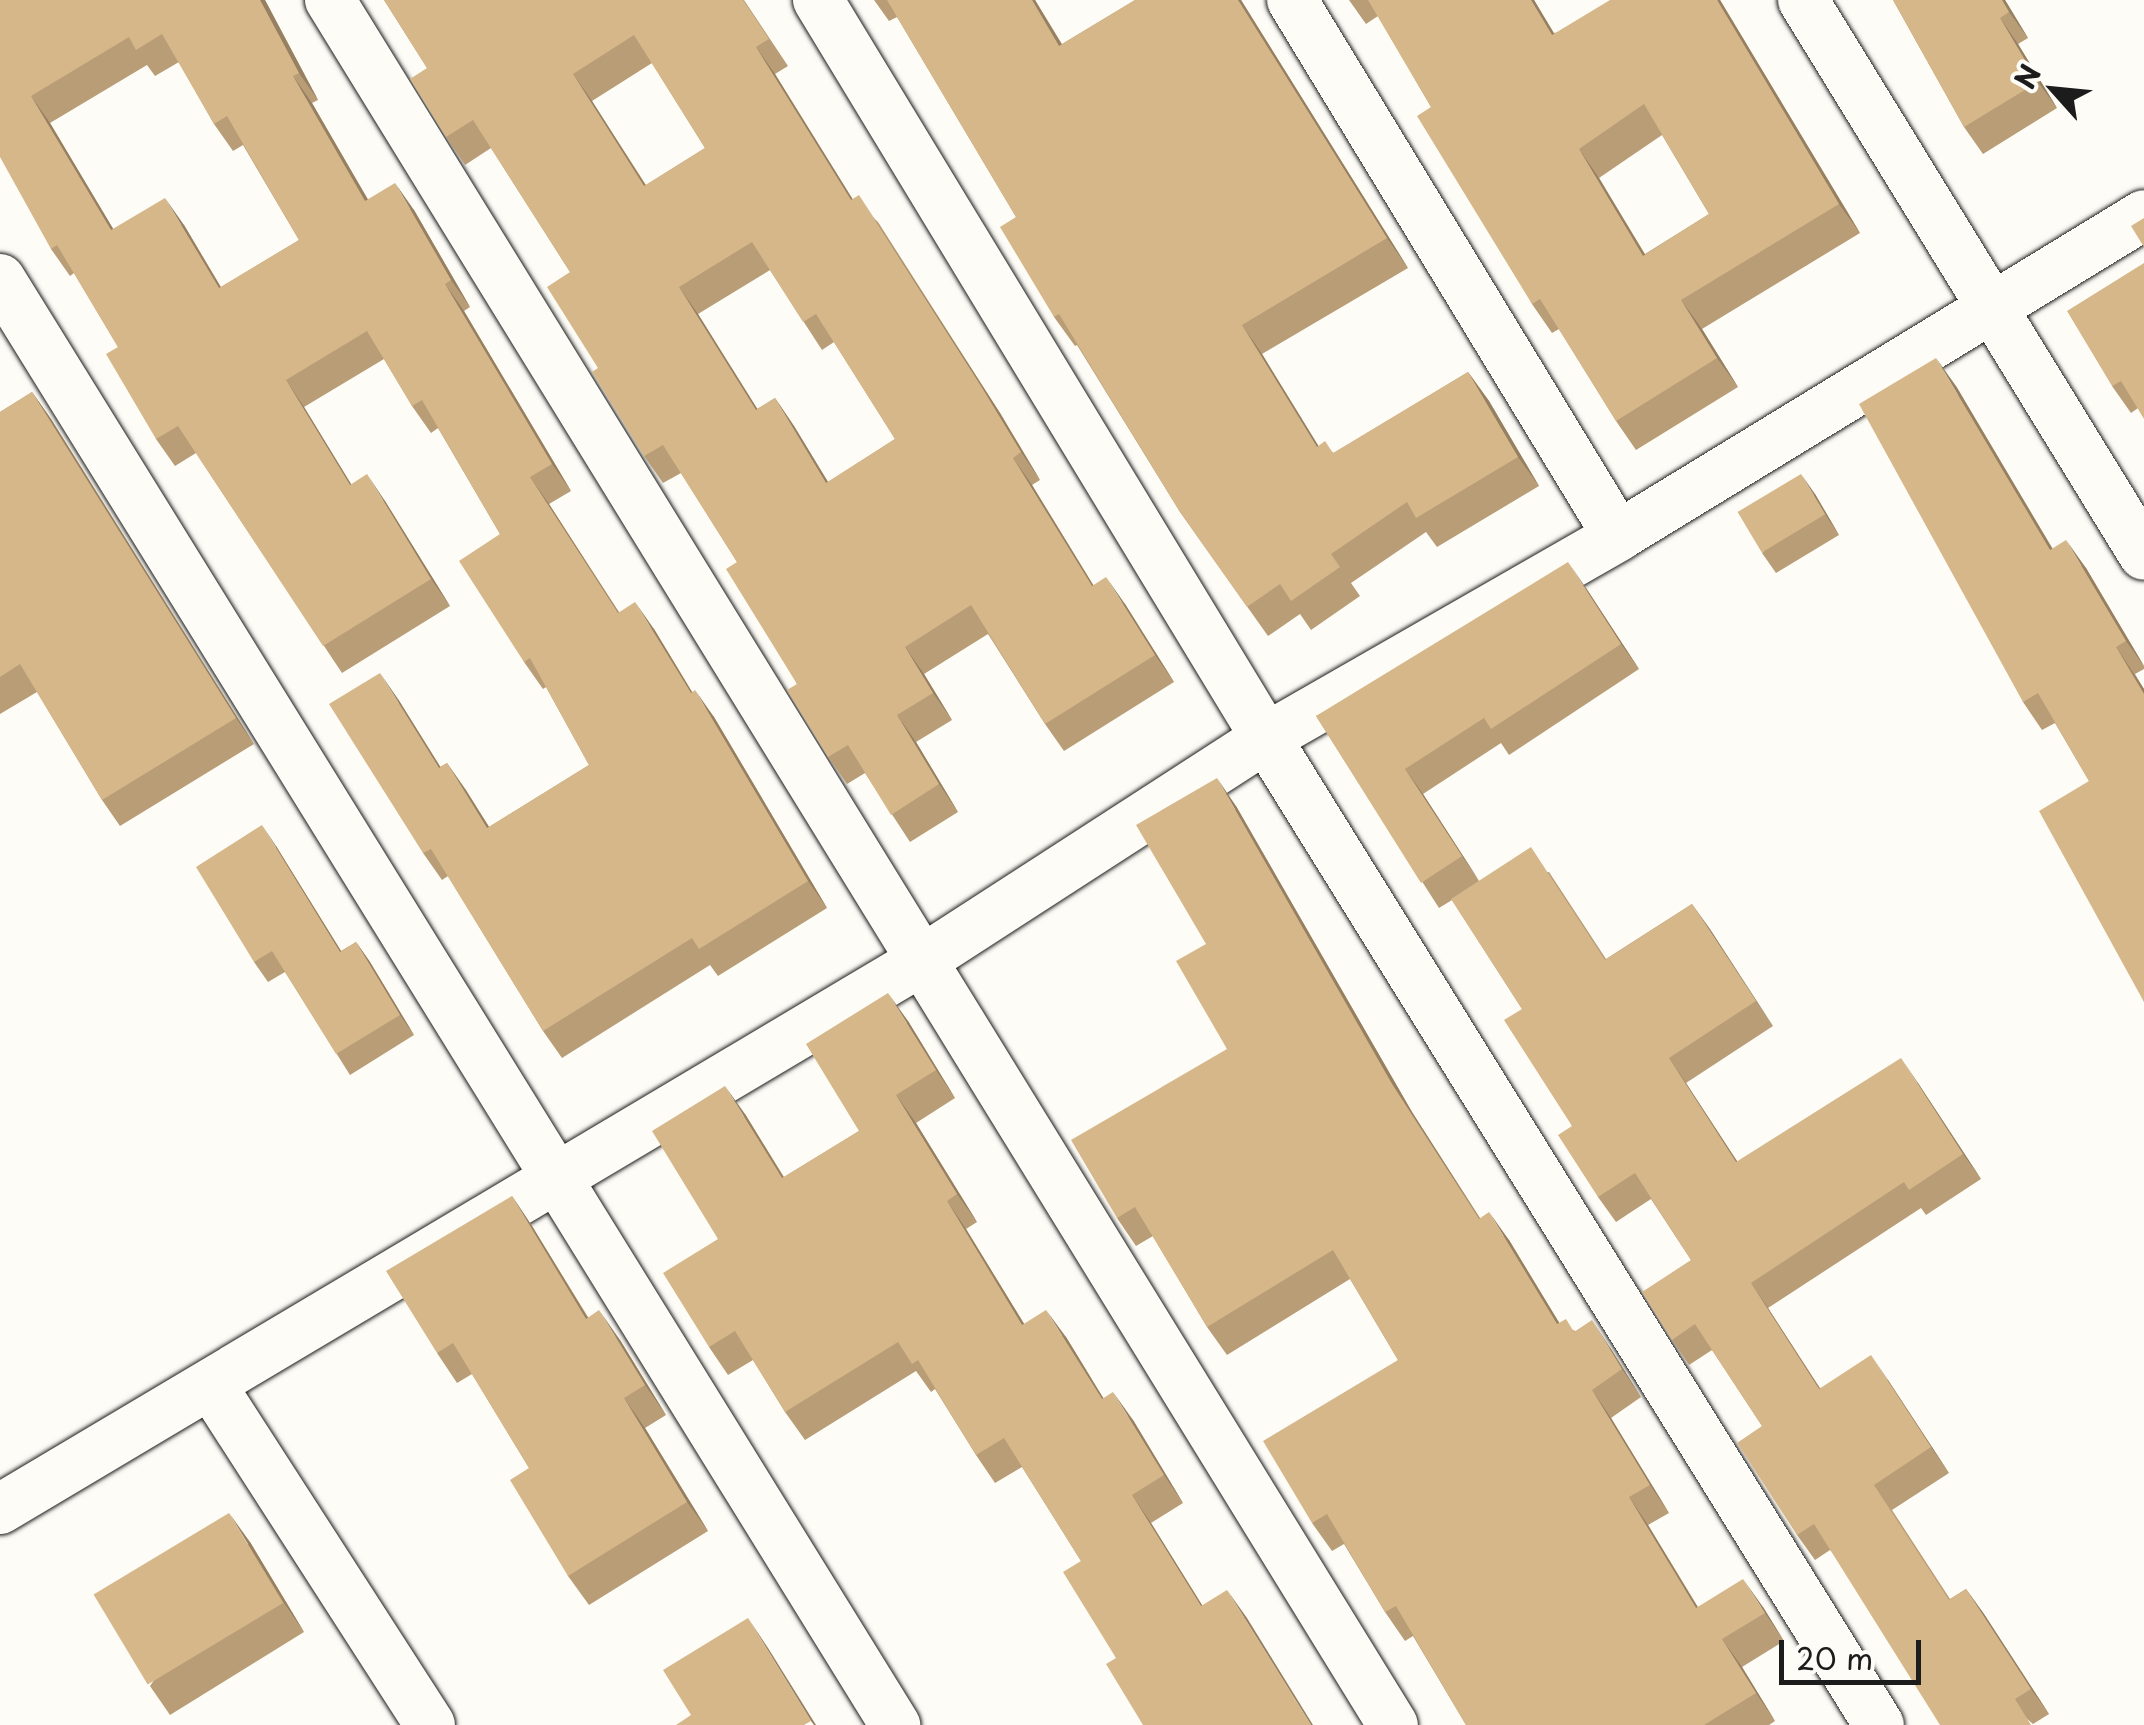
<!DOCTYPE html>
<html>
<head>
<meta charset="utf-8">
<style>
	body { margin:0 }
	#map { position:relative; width:2144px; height:1725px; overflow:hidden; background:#fdfcf7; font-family:"Playpen Sans",sans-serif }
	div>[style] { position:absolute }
	.roads { filter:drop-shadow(0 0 2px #1c1c1c) drop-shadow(0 0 2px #1c1c1c) }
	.street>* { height:50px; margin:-25px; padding:0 25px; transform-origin:25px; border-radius:25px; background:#fdfcf7 }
	.wall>* { inset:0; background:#b89d77 }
	.shaded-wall>* { inset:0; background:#968061 }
	.building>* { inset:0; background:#d6b78a; transform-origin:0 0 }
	span { translate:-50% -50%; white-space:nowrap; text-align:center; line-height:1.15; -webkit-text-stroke:8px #fdfcf7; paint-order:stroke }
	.north { position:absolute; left:2004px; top:40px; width:100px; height:100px; -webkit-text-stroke:8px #fdfcf7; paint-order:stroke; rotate:297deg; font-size:28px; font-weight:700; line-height:40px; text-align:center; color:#1c1c1c }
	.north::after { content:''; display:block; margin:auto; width:35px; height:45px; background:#1c1c1c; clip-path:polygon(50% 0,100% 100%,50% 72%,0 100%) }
	.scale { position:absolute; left:1779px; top:1640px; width:142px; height:45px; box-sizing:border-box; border:5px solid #1c1c1c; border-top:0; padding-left:12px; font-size:30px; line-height:35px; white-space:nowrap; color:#1c1c1c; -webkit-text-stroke:8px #fdfcf7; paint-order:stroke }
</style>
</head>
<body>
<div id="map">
	<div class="roads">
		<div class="street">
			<i style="left:330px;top:0;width:2026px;rotate:58.36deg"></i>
			<i style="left:818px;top:0;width:863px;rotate:58.74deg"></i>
			<i style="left:1266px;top:738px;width:1162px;rotate:58.16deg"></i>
			<i style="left:1292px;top:0;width:627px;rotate:58.69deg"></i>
			<i style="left:1803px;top:0;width:651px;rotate:58.43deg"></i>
			<i style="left:0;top:279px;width:1701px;rotate:58.24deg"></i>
			<i style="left:211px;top:1385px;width:404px;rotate:57.2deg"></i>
			<i style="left:0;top:1509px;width:1072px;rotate:-30.75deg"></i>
			<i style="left:921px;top:961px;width:411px;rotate:-32.9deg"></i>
			<i style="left:1266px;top:738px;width:406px;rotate:-29.8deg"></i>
			<i style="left:1618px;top:536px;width:616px;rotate:-31.39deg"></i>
		</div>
	</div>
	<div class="wall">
		<i style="clip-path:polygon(evenodd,0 0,265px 0,318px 100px,312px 103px,367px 199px,414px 210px,470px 307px,464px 311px,571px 491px,549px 504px,619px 612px,654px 629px,692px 692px,714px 717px,827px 908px,718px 976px,710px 965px,562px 1058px,543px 1031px,448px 876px,442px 880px,423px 853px,398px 699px,440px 767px,447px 763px,489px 827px,589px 765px,546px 687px,543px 689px,524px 662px,500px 534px,438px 428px,431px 433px,412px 406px,384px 359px,304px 407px,351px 484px,385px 501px,450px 606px,342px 673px,196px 453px,175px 466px,156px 439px,118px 347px,74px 273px,70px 276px,51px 249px,0 0,179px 62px,214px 124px,233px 151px,243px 145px,299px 240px,221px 287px,184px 225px,113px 229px,50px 123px,147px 65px,155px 76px,179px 62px)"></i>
		<i style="clip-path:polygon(evenodd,384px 0,744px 0,788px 66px,775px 74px,852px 199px,878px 222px,1000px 413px,1040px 480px,1032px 485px,1093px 585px,1125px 604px,1174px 682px,1064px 751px,1045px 724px,988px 634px,924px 674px,952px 720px,916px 742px,958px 812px,910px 842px,865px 773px,847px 784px,828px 757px,797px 684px,737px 562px,681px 473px,663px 483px,644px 456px,598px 368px,570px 272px,491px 148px,465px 165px,446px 137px,427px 68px,384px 0,652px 63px,705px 148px,646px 185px,592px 101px,652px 63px,384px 0,770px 270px,822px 350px,834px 342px,895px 439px,828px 482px,794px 426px,775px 398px,757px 409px,698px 314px,770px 270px)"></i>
		<i style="clip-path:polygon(874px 0,1035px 0,1062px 44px,1135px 0,1241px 0,1408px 268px,1262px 354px,1318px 446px,1334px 453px,1468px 372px,1489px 401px,1539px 486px,1437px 547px,1426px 532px,1351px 583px,1360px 596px,1311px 630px,1300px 614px,1268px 636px,1180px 512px,1077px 345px,1075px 346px,1054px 317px,1016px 217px,897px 17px,889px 21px)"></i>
		<i style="clip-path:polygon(evenodd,1349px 0,1534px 0,1554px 33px,1720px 0,1860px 233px,1702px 329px,1738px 387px,1636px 450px,1616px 421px,1559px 329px,1552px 333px,1532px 304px,1431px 107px,1378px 16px,1366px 24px,1349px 0,1662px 135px,1709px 214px,1645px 254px,1599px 178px,1662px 135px)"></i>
		<i style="clip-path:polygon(1893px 0,2005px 0,2028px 38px,2018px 44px,2057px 108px,1983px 154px,1964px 127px)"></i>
		<i style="clip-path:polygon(2144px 263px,2138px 408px,2131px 413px,2112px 386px)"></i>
		<i style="clip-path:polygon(1956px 386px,2052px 549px,2086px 568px,2144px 666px,2144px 669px,2135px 674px,2144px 689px,2144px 1002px,2089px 781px,2055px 723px,2042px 730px,2023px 702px)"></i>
		<i style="clip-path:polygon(32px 392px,51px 419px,254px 744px,120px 826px,102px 800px,37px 692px,0 714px,0 412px)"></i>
		<i style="clip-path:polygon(1815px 494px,1839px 535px,1776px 573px,1762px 553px)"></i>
		<i style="clip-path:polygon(1586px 588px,1639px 669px,1509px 755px,1501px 743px,1423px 794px,1479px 881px,1549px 872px,1606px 959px,1692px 904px,1773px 1026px,1686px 1083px,1737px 1162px,1918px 1083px,1981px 1179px,1926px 1215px,1921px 1208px,1768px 1308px,1820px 1388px,1888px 1380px,1949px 1473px,1892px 1510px,1950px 1599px,1966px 1589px,1984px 1614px,2049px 1714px,2033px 1724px,1830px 1550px,1815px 1560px,1797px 1535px,1762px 1426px,1712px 1350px,1689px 1365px,1672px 1340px,1691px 1260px,1651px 1199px,1616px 1222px,1598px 1197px,1572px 1126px,1522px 1009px,1452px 900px,1439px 908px,1316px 716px)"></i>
		<i style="clip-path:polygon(1236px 806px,1412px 1112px,1480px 1218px,1509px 1240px,1559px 1323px,1611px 1349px,1641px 1397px,1611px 1418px,1669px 1513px,1648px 1525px,1698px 1607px,1763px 1607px,1784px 1641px,1742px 1667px,1775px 1721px,1769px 1725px,1466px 1725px,1413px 1636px,1405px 1641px,1385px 1612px,1344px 1544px,1332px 1551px,1312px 1523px,1398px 1360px,1350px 1279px,1227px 1355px,1207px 1327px,1153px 1236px,1136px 1246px,1117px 1218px,1227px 1049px,1206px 944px)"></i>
		<i style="clip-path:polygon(276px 846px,341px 951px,356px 942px,370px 962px,414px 1035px,350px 1075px,285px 972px,268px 982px,254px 962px)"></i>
		<i style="clip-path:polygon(908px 1021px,955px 1098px,916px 1123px,977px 1222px,966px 1229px,1024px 1324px,1066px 1337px,1103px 1398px,1133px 1420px,1183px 1503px,1151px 1523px,1202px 1605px,1247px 1618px,1116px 1658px,1081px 1561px,1022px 1467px,995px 1483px,976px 1455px,935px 1389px,931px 1392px,916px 1371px,805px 1440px,785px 1412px,753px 1360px,728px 1375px,709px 1347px,718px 1239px,745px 1114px,784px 1177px,859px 1131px)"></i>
		<i style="clip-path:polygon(512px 1196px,532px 1226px,588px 1317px,620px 1340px,666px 1415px,645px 1428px,708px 1531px,589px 1605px,568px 1576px,529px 1468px,472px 1374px,457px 1383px,437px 1353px)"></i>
		<i style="clip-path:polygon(250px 1542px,304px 1632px,170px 1715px,150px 1686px)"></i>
	</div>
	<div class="shaded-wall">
		<i style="clip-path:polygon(260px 0,265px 0,318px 100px,299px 73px)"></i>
		<i style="clip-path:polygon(1032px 0,1035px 0,1080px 75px,1059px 46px)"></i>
		<i style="clip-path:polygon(1238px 0,1241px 0,1408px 268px,1387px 238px)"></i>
		<i style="clip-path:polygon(1531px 0,1534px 0,1572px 64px,1552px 35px)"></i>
		<i style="clip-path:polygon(1717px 0,1720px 0,1860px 233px,1839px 204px)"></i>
		<i style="clip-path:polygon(2002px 0,2005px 0,2028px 38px,2009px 12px)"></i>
		<i style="clip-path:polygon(2000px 18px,2018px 44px,2057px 108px,2038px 82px)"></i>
		<i style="clip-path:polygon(756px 47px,775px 74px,870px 227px,851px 200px)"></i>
		<i style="clip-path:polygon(573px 74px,592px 101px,663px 213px,644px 186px)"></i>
		<i style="clip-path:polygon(293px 76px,312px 103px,384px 227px,365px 201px)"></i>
		<i style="clip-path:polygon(31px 96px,50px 123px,130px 257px,111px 230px)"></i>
		<i style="clip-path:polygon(1579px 149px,1599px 178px,1663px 285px,1643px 256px)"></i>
		<i style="clip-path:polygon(395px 183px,414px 210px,470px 307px,451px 280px)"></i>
		<i style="clip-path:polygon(859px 195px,1000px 413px,1040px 480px,1021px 452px)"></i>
		<i style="clip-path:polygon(165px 198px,184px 225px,237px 315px,219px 288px)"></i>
		<i style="clip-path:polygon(445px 284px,464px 311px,571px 491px,552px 464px)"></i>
		<i style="clip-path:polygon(679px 287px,698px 314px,775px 437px,756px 410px)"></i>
		<i style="clip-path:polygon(1681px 300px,1702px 329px,1738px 387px,1717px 358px)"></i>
		<i style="clip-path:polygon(1242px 325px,1262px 354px,1337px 476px,1317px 447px)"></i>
		<i style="clip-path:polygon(1936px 358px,1956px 386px,2070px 578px,2050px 550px)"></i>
		<i style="clip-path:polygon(1468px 372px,1489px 401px,1539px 486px,1518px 457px)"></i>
		<i style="clip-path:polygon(286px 380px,304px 407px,368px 512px,350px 485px)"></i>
		<i style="clip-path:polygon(32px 392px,51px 419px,254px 744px,236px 718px)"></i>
		<i style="clip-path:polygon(775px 398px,794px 426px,845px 510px,826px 483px)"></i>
		<i style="clip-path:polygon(1013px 458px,1032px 485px,1111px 614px,1092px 586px)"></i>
		<i style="clip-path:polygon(367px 474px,385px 501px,450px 606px,431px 579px)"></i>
		<i style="clip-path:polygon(1801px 474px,1815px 494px,1839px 535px,1825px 514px)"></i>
		<i style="clip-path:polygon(530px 477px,549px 504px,636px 640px,618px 613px)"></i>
		<i style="clip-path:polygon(2066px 540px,2086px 568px,2144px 666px,2126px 641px)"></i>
		<i style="clip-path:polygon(1568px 562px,1586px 588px,1639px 669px,1621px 644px)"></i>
		<i style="clip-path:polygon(1106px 577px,1125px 604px,1174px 682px,1155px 655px)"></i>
		<i style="clip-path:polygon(635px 602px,654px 629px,709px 720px,691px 693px)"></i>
		<i style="clip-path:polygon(905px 647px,924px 674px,952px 720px,933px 693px)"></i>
		<i style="clip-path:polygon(2116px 647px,2144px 689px,2144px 694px)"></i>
		<i style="clip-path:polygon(380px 673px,398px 699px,458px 795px,439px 768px)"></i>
		<i style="clip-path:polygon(695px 690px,714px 717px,827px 908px,808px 881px)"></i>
		<i style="clip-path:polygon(897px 715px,916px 742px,958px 812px,939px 784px)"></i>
		<i style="clip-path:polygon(447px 763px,466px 790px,506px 854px,487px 828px)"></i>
		<i style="clip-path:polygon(1405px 769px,1423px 794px,1480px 882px,1462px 856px)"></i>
		<i style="clip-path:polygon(1217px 778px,1236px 806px,1412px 1112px,1498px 1247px,1392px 1084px)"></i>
		<i style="clip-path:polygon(262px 825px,276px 846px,354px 972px,340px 952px)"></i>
		<i style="clip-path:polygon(1692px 904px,1710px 929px,1773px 1026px,1756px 1001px)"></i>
		<i style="clip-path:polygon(356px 942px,370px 962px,414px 1035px,400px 1015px)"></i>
		<i style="clip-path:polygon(888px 993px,908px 1021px,955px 1098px,936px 1070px)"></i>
		<i style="clip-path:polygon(1669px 1058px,1686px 1083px,1754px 1187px,1736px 1162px)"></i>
		<i style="clip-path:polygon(1901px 1058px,1918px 1083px,1981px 1179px,1963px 1154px)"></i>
		<i style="clip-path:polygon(725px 1086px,745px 1114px,801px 1206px,782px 1178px)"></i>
		<i style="clip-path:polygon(896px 1095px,916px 1123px,977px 1222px,957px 1194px)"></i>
		<i style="clip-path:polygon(512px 1196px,532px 1226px,606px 1348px,586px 1319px)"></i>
		<i style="clip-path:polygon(947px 1201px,966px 1229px,1042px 1353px,1022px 1325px)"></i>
		<i style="clip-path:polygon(1489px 1212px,1509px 1240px,1577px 1352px,1557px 1324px)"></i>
		<i style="clip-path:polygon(1751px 1283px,1768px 1308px,1836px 1414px,1819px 1389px)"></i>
		<i style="clip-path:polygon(599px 1310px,620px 1340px,666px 1415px,645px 1385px)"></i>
		<i style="clip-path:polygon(1046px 1310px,1066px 1337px,1121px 1427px,1102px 1399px)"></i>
		<i style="clip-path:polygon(1592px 1320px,1611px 1349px,1641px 1397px,1622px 1369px)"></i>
		<i style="clip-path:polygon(1871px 1355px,1888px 1380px,1949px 1473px,1931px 1447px)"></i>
		<i style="clip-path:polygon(1592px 1390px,1611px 1418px,1669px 1513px,1650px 1485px)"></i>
		<i style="clip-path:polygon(1113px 1392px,1133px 1420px,1183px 1503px,1164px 1475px)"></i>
		<i style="clip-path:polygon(624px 1398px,645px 1428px,708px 1531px,687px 1502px)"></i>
		<i style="clip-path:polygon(1132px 1495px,1151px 1523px,1220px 1634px,1201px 1606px)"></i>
		<i style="clip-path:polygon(1629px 1497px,1648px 1525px,1715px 1636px,1696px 1608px)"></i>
		<i style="clip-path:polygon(229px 1513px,250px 1542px,304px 1632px,284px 1603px)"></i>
		<i style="clip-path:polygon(1743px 1579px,1763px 1607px,1784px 1641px,1765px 1613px)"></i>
		<i style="clip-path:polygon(1966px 1589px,1984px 1614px,2049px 1714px,2031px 1689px)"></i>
		<i style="clip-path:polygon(1227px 1590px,1247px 1618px,1313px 1725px,1311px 1725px)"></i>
		<i style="clip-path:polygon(748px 1618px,768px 1648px,816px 1725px,814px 1725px,811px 1721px)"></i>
		<i style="clip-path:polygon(1722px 1639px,1742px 1667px,1775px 1721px,1756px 1693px)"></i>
	</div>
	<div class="building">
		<i style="clip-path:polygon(evenodd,0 0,260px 0,299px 73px,293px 76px,365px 201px,395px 183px,451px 280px,445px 284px,552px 464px,530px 477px,618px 613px,635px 602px,691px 693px,695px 690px,808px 881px,699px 949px,692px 938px,543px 1031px,431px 849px,423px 853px,329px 704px,380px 673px,439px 768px,447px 763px,487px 828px,589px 765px,530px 658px,524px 662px,459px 561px,500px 534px,422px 400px,412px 406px,367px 331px,286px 380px,350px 485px,367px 474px,431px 579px,323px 646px,178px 426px,156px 439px,106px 354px,118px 347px,57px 245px,51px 249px,0 157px,0 0,162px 34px,214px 124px,227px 116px,299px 240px,219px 288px,165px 198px,111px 230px,31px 96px,129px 37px,136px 50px,162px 34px)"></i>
		<i style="clip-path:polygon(evenodd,384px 0,743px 0,769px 39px,756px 47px,851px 200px,859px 195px,981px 386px,1021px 452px,1013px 458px,1092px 586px,1106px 577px,1155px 655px,1045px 724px,971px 605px,905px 647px,933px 693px,897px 715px,939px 784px,891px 815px,848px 745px,828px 757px,787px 690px,797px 684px,726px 569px,737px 562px,663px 445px,644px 456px,592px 372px,598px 368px,547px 287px,570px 272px,473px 120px,446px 137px,410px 79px,427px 68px,384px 0,634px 35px,705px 148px,644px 186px,573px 74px,634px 35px,384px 0,752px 242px,803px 322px,816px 314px,895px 439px,826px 483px,775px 398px,756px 410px,679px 287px,752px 242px)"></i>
		<i style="clip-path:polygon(887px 0,1032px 0,1059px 46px,1135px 0,1238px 0,1387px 238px,1242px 325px,1317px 447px,1325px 441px,1333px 453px,1468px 372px,1518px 457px,1416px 518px,1407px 502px,1331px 554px,1340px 567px,1291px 601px,1280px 584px,1247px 607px,1180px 512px,1059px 314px,1054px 317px,1000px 227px,1016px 217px)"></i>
		<i style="clip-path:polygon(evenodd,1368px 0,1531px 0,1552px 35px,1610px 0,1717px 0,1839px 204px,1681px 300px,1717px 358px,1616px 421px,1540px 299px,1532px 304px,1417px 116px,1431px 107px,1368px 0,1644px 104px,1709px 214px,1643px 256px,1579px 149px,1644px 104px)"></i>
		<i style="clip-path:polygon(1893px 0,2002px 0,2009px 12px,2000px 18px,2038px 82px,1964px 127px)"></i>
		<i style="clip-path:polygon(2144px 218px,2144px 247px,2131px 226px)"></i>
		<i style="clip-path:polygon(2144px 263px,2144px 419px,2121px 381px,2112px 386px,2067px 311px)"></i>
		<i style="clip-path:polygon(1936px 358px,2050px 550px,2066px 540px,2126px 641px,2116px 647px,2144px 694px,2144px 1002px,2039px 811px,2089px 781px,2038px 693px,2023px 702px,1859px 404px)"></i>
		<i style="clip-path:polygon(32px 392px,236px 718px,102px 800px,20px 664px,0 677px,0 412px)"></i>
		<i style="left:1801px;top:474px;width:47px;height:74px;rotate:59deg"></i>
		<i style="clip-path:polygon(1568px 562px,1621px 644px,1491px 729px,1484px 718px,1405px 769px,1462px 856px,1421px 883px,1316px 716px)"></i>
		<i style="clip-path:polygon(1217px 778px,1392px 1084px,1479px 1219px,1489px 1212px,1557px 1324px,1566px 1319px,1574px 1332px,1592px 1320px,1622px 1369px,1592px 1390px,1650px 1485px,1629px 1497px,1696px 1608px,1743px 1579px,1765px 1613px,1722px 1639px,1756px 1693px,1704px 1725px,1466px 1725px,1396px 1606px,1385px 1612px,1327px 1514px,1312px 1523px,1263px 1441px,1398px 1360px,1333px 1250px,1207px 1327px,1135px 1207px,1117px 1218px,1071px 1140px,1227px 1049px,1176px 961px,1206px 944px,1136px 825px)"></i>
		<i style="clip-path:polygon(262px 825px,340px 952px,356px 942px,400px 1015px,336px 1054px,272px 951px,254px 962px,196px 867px)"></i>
		<i style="clip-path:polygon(1531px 847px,1605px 960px,1692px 904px,1756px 1001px,1669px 1058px,1736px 1162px,1901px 1058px,1963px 1154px,1909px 1190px,1904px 1182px,1751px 1283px,1819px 1389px,1871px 1355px,1931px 1447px,1874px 1485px,1949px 1600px,1966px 1589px,2031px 1689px,2015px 1699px,2031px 1725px,1940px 1725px,1814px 1524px,1797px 1535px,1737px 1443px,1762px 1426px,1695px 1324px,1672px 1340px,1642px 1292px,1691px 1260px,1635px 1173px,1598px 1197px,1558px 1135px,1572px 1126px,1504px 1020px,1522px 1009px,1451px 899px)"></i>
		<i style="clip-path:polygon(888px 993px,936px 1070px,896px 1095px,957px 1194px,947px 1201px,1022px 1325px,1046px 1310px,1102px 1399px,1113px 1392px,1164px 1475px,1132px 1495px,1201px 1606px,1227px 1590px,1311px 1725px,1143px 1725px,1106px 1664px,1116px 1658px,1063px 1572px,1081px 1561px,1004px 1438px,976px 1455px,918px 1360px,912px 1364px,898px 1342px,785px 1412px,735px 1331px,709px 1347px,663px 1273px,718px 1239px,652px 1131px,725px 1086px,782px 1178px,859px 1131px,806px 1044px)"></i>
		<i style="clip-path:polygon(512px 1196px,586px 1319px,599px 1310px,645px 1385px,624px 1398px,687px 1502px,568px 1576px,510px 1480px,529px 1468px,453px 1343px,437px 1353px,386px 1271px)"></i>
		<i style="left:229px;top:1513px;width:105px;height:158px;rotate:59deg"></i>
		<i style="clip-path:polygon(748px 1618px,811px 1721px,804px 1725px,676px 1725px,691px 1715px,663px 1670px)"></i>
	</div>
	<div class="north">N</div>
	<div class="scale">20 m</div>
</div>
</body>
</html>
